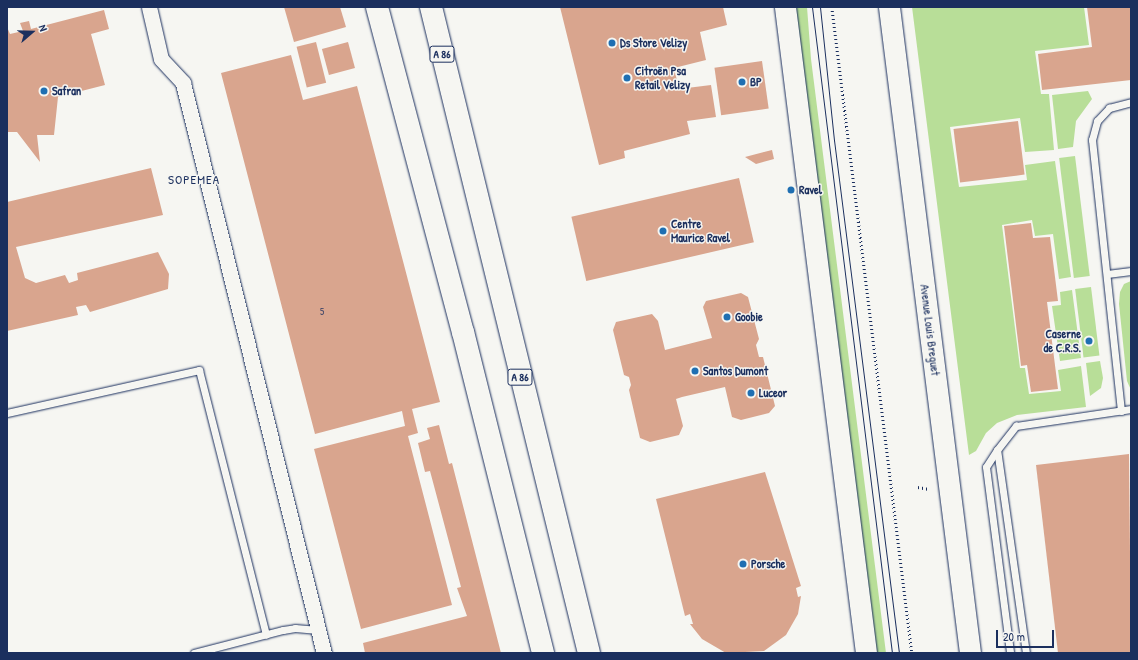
<!DOCTYPE html>
<html>
<head>
<meta charset="utf-8">
<style>
	body { margin:0 }
	#map { position:relative; width:1138px; height:660px; overflow:hidden; background:#f6f6f2; font-family:"Patrick Hand",sans-serif }
	div>[style] { position:absolute }
	.green>* { inset:0; background:#b8de98; transform-origin:0 0 }
	.building>* { inset:0; background:#d9a58e; transform-origin:0 0 }
	.path>* { height:2.5px; margin-top:-1.25px; transform-origin:0; background:repeating-linear-gradient(90deg,#1b2f5e 0 1px,transparent 0 4px) }
	.roads { filter:drop-shadow(0 0 1px #1b2f5e) drop-shadow(0 0 1px #1b2f5e) }
	.service>* { height:7px; margin:-3.5px; padding:0 3.5px; transform-origin:3.5px; border-radius:3.5px; background:#f6f6f2 }
	.minor>* { height:15px; margin:-7.5px; padding:0 7.5px; transform-origin:7.5px; border-radius:7.5px; background:#f6f6f2 }
	.secondary>* { height:21px; margin:-10.5px; padding:0 10.5px; transform-origin:10.5px; border-radius:10.5px; background:#f6f6f2 }
	.motorway>* { height:22px; margin:-11px; padding:0 11px; transform-origin:11px; border-radius:11px; background:#f6f6f2 }
	.tram>* { height:1px; margin:-0.5px; padding:0 0.5px; transform-origin:0.5px; border-radius:0.5px; background:#1b2f5e }
	.dots>* { width:11px; height:11px; translate:-50% -50%; box-sizing:border-box; border:2px solid #f6f6f2; border-radius:50% }
	span { translate:-50% -50%; white-space:nowrap; text-align:center; line-height:1.15; -webkit-text-stroke:3px #f6f6f2; paint-order:stroke }
	.number-label { font-size:10px; color:#4a4c6a }
	.number-label span { -webkit-text-stroke-width:0 }
	.shield-label span { padding:1px 3px; background:#f6f6f2; border:1px solid; border-radius:3px; -webkit-text-stroke-width:0 }
	.shield-label { font-size:11px; color:#1b2f5e; font-weight:700 }
	.poi-label { font-size:12px; color:#1b2f5e; font-weight:700 }
	.left { translate:0 -50%; text-align:left }
	.right { translate:-100% -50%; text-align:right }
	.street-label { font-size:12px; color:#1b2f5e }
	.neighbourhood-label { font-size:13px; color:#1b2f5e; letter-spacing:1px }
	.frame { position:absolute; inset:0; border:8px solid #1b2f5e; pointer-events:none }
	.north { position:absolute; left:12px; top:12px; width:40px; height:40px; -webkit-text-stroke:3px #f6f6f2; paint-order:stroke; rotate:70deg; font-size:11px; font-weight:700; line-height:16px; text-align:center; color:#1b2f5e }
	.north::after { content:''; display:block; margin:auto; width:14px; height:18px; background:#1b2f5e; clip-path:polygon(50% 0,100% 100%,50% 72%,0 100%) }
	.scale { position:absolute; left:996px; top:630px; width:58px; height:18px; box-sizing:border-box; border:2px solid #1b2f5e; border-top:0; padding-left:5px; font-size:12px; line-height:14px; white-space:nowrap; color:#1b2f5e; -webkit-text-stroke:3px #f6f6f2; paint-order:stroke }
</style>
</head>
<body>
<div id="map">
	<div class="green">
		<i style="clip-path:polygon(794px 7px,807px 7px,811px 59px,886px 653px,876px 653px)"></i>
		<i style="clip-path:polygon(912px 7px,1084px 7px,1089px 45px,1035px 51px,1041px 94px,1049px 94px,1054px 150px,1025px 152px,1020px 118px,950px 127px,959px 187px,1027px 180px,1025px 165px,1055px 161px,1071px 277px,1059px 279px,1053px 234px,1035px 236px,1032px 220px,1002px 225px,1020px 368px,1025px 368px,1029px 394px,1061px 391px,1058px 370px,1081px 366px,1086px 407px,1017px 415px,997px 423px,986px 433px,976px 451px,969px 455px)"></i>
		<i style="clip-path:polygon(1088px 91px,1092px 99px,1076px 121px,1073px 147px,1058px 149px,1052px 95px)"></i>
		<i style="left:1075px;top:156px;width:121px;height:16px;rotate:83deg"></i>
		<i style="clip-path:polygon(1131px 281px,1131px 390px,1127px 381px,1119px 304px,1120px 292px,1124px 284px)"></i>
		<i style="left:1091px;top:287px;width:69px;height:16px;rotate:83deg"></i>
		<i style="clip-path:polygon(1072px 290px,1081px 358px,1060px 361px,1052px 306px,1061px 305px,1060px 292px)"></i>
		<i style="clip-path:polygon(1100px 361px,1103px 378px,1101px 388px,1090px 396px,1086px 363px)"></i>
	</div>
	<div class="building">
		<i style="clip-path:polygon(284px 7px,340px 7px,346px 27px,294px 42px)"></i>
		<i style="clip-path:polygon(560px 7px,723px 7px,727px 25px,700px 32px,706px 60px,674px 68px,679px 89px,711px 85px,716px 117px,687px 121px,690px 134px,624px 151px,625px 158px,599px 165px)"></i>
		<i style="clip-path:polygon(1087px 7px,1131px 7px,1131px 80px,1042px 90px,1038px 54px,1092px 47px)"></i>
		<i style="clip-path:polygon(104px 10px,109px 29px,91px 34px,105px 85px,58px 97px,54px 135px,37px 135px,40px 162px,17px 132px,7px 132px,7px 27px,10px 34px,23px 31px,20px 23px,29px 21px,31px 29px)"></i>
		<i style="left:316px;top:42px;width:42px;height:20px;rotate:76deg"></i>
		<i style="left:348px;top:42px;width:27px;height:27px;rotate:75deg"></i>
		<i style="clip-path:polygon(291px 55px,303px 100px,357px 86px,440px 402px,412px 409px,418px 433px,408px 436px,452px 605px,361px 629px,314px 449px,405px 426px,402px 411px,315px 434px,221px 73px)"></i>
		<i style="left:762px;top:61px;width:48px;height:48px;rotate:82deg"></i>
		<i style="left:1018px;top:121px;width:54px;height:65px;rotate:83deg"></i>
		<i style="clip-path:polygon(772px 150px,774px 159px,756px 164px,745px 157px)"></i>
		<i style="clip-path:polygon(151px 168px,163px 215px,16px 247px,25px 278px,36px 283px,65px 275px,69px 283px,78px 280px,77px 273px,158px 252px,169px 274px,168px 289px,90px 312px,86px 305px,76px 307px,78px 315px,7px 331px,7px 202px)"></i>
		<i style="left:739px;top:178px;width:66px;height:172px;rotate:77deg"></i>
		<i style="clip-path:polygon(1031px 223px,1033px 238px,1050px 237px,1058px 301px,1047px 302px,1058px 389px,1031px 392px,1027px 365px,1021px 366px,1004px 226px)"></i>
		<i style="clip-path:polygon(741px 293px,748px 297px,759px 339px,756px 345px,759px 357px,763px 357px,775px 406px,769px 413px,741px 420px,732px 417px,725px 387px,682px 397px,676px 399px,683px 426px,679px 435px,650px 442px,640px 438px,629px 390px,631px 385px,629px 377px,624px 375px,613px 330px,616px 322px,652px 314px,658px 321px,665px 350px,712px 338px,703px 307px,706px 301px)"></i>
		<i style="clip-path:polygon(439px 425px,449px 464px,452px 463px,501px 653px,365px 653px,363px 643px,467px 616px,457px 588px,461px 587px,430px 471px,425px 472px,418px 443px,430px 439px,427px 428px)"></i>
		<i style="clip-path:polygon(1129px 454px,1131px 653px,1058px 653px,1036px 465px)"></i>
		<i style="clip-path:polygon(765px 472px,801px 586px,796px 588px,798px 597px,801px 596px,798px 614px,786px 635px,764px 651px,726px 653px,702px 639px,690px 624px,693px 624px,690px 614px,685px 616px,656px 499px)"></i>
	</div>
	<div class="path">
		<i style="left:832px;top:7px;width:651px;rotate:82.94deg"></i>
		<i style="left:918px;top:487px;width:11px;rotate:10deg"></i>
	</div>
	<div class="roads">
		<div class="service">
			<i style="left:1107px;top:274px;width:24px;rotate:-7deg"></i>
			<i style="left:1121px;top:411px;width:273px;rotate:-96.1deg"></i>
			<i style="left:1092px;top:140px;width:20px;rotate:-75deg"></i>
			<i style="left:1097px;top:121px;width:18px;rotate:-47deg"></i>
			<i style="left:1109px;top:108px;width:23px;rotate:-15deg"></i>
			<i style="left:7px;top:413px;width:197px;rotate:-12.6deg"></i>
			<i style="left:199px;top:370px;width:273px;rotate:75.8deg"></i>
			<i style="left:997px;top:450px;width:20px;rotate:123deg"></i>
			<i style="left:986px;top:467px;width:188px;rotate:82.6deg"></i>
			<i style="left:194px;top:653px;width:92px;rotate:-14.5deg"></i>
			<i style="left:283px;top:630px;width:12px;rotate:-9deg"></i>
			<i style="left:295px;top:628px;width:23px;rotate:5deg"></i>
			<i style="left:1026px;top:653px;width:205px;rotate:-98.1deg"></i>
			<i style="left:997px;top:450px;width:31px;rotate:-52deg"></i>
			<i style="left:1016px;top:426px;width:116px;rotate:-8.4deg"></i>
		</div>
		<div class="minor">
			<i style="left:149px;top:7px;width:53px;rotate:77deg"></i>
			<i style="left:161px;top:59px;width:33px;rotate:47deg"></i>
			<i style="left:183px;top:83px;width:587px;rotate:76.11deg"></i>
		</div>
		<div class="secondary">
			<i style="left:785px;top:7px;width:651px;rotate:82.85deg"></i>
			<i style="left:889px;top:7px;width:651px;rotate:82.85deg"></i>
		</div>
		<div class="motorway">
			<i style="left:377px;top:7px;width:336px;rotate:75.2deg"></i>
			<i style="left:463px;top:332px;width:331px;rotate:76deg"></i>
			<i style="left:431px;top:7px;width:665px;rotate:76.26deg"></i>
		</div>
	</div>
	<div class="tram">
		<i style="left:812px;top:7px;width:651px;rotate:82.94deg"></i>
		<i style="left:820px;top:7px;width:134px;rotate:84deg"></i>
		<i style="left:834px;top:140px;width:517px;rotate:82.78deg"></i>
	</div>
	<div class="dots">
		<i style="left:612px;top:43px;background:#1f6fb2"></i>
		<i style="left:627px;top:78px;background:#1f6fb2"></i>
		<i style="left:742px;top:82px;background:#1f6fb2"></i>
		<i style="left:44px;top:91px;background:#1f6fb2"></i>
		<i style="left:791px;top:190px;background:#1f6fb2"></i>
		<i style="left:663px;top:231px;background:#1f6fb2"></i>
		<i style="left:727px;top:317px;background:#1f6fb2"></i>
		<i style="left:1089px;top:341px;background:#1f6fb2"></i>
		<i style="left:695px;top:371px;background:#1f6fb2"></i>
		<i style="left:751px;top:393px;background:#1f6fb2"></i>
		<i style="left:743px;top:564px;background:#1f6fb2"></i>
	</div>
	<div class="number-label">
		<span style="left:322px;top:312px">5</span>
	</div>
	<div class="shield-label">
		<span style="left:442px;top:54px">A 86</span>
		<span style="left:520px;top:377px">A 86</span>
	</div>
	<div class="poi-label">
		<span class="left" style="left:620px;top:43px">Ds Store Velizy</span>
		<span class="left" style="left:635px;top:78px">Citroën Psa<br>Retail Velizy</span>
		<span class="left" style="left:750px;top:82px">BP</span>
		<span class="left" style="left:52px;top:91px">Safran</span>
		<span class="left" style="left:799px;top:190px">Ravel</span>
		<span class="left" style="left:671px;top:231px">Centre<br>Maurice Ravel</span>
		<span class="left" style="left:735px;top:317px">Goobie</span>
		<span class="right" style="left:1081px;top:341px">Caserne<br>de C.R.S.</span>
		<span class="left" style="left:703px;top:371px">Santos Dumont</span>
		<span class="left" style="left:759px;top:393px">Luceor</span>
		<span class="left" style="left:751px;top:564px">Porsche</span>
	</div>
	<div class="street-label">
		<span style="left:930px;top:330px;rotate:83deg">Avenue Louis Breguet</span>
	</div>
	<div class="neighbourhood-label">
		<span style="left:194px;top:179px">SOPEMEA</span>
	</div>
	<div class="frame"></div>
	<div class="north">N</div>
	<div class="scale">20 m</div>
</div>
</body>
</html>
